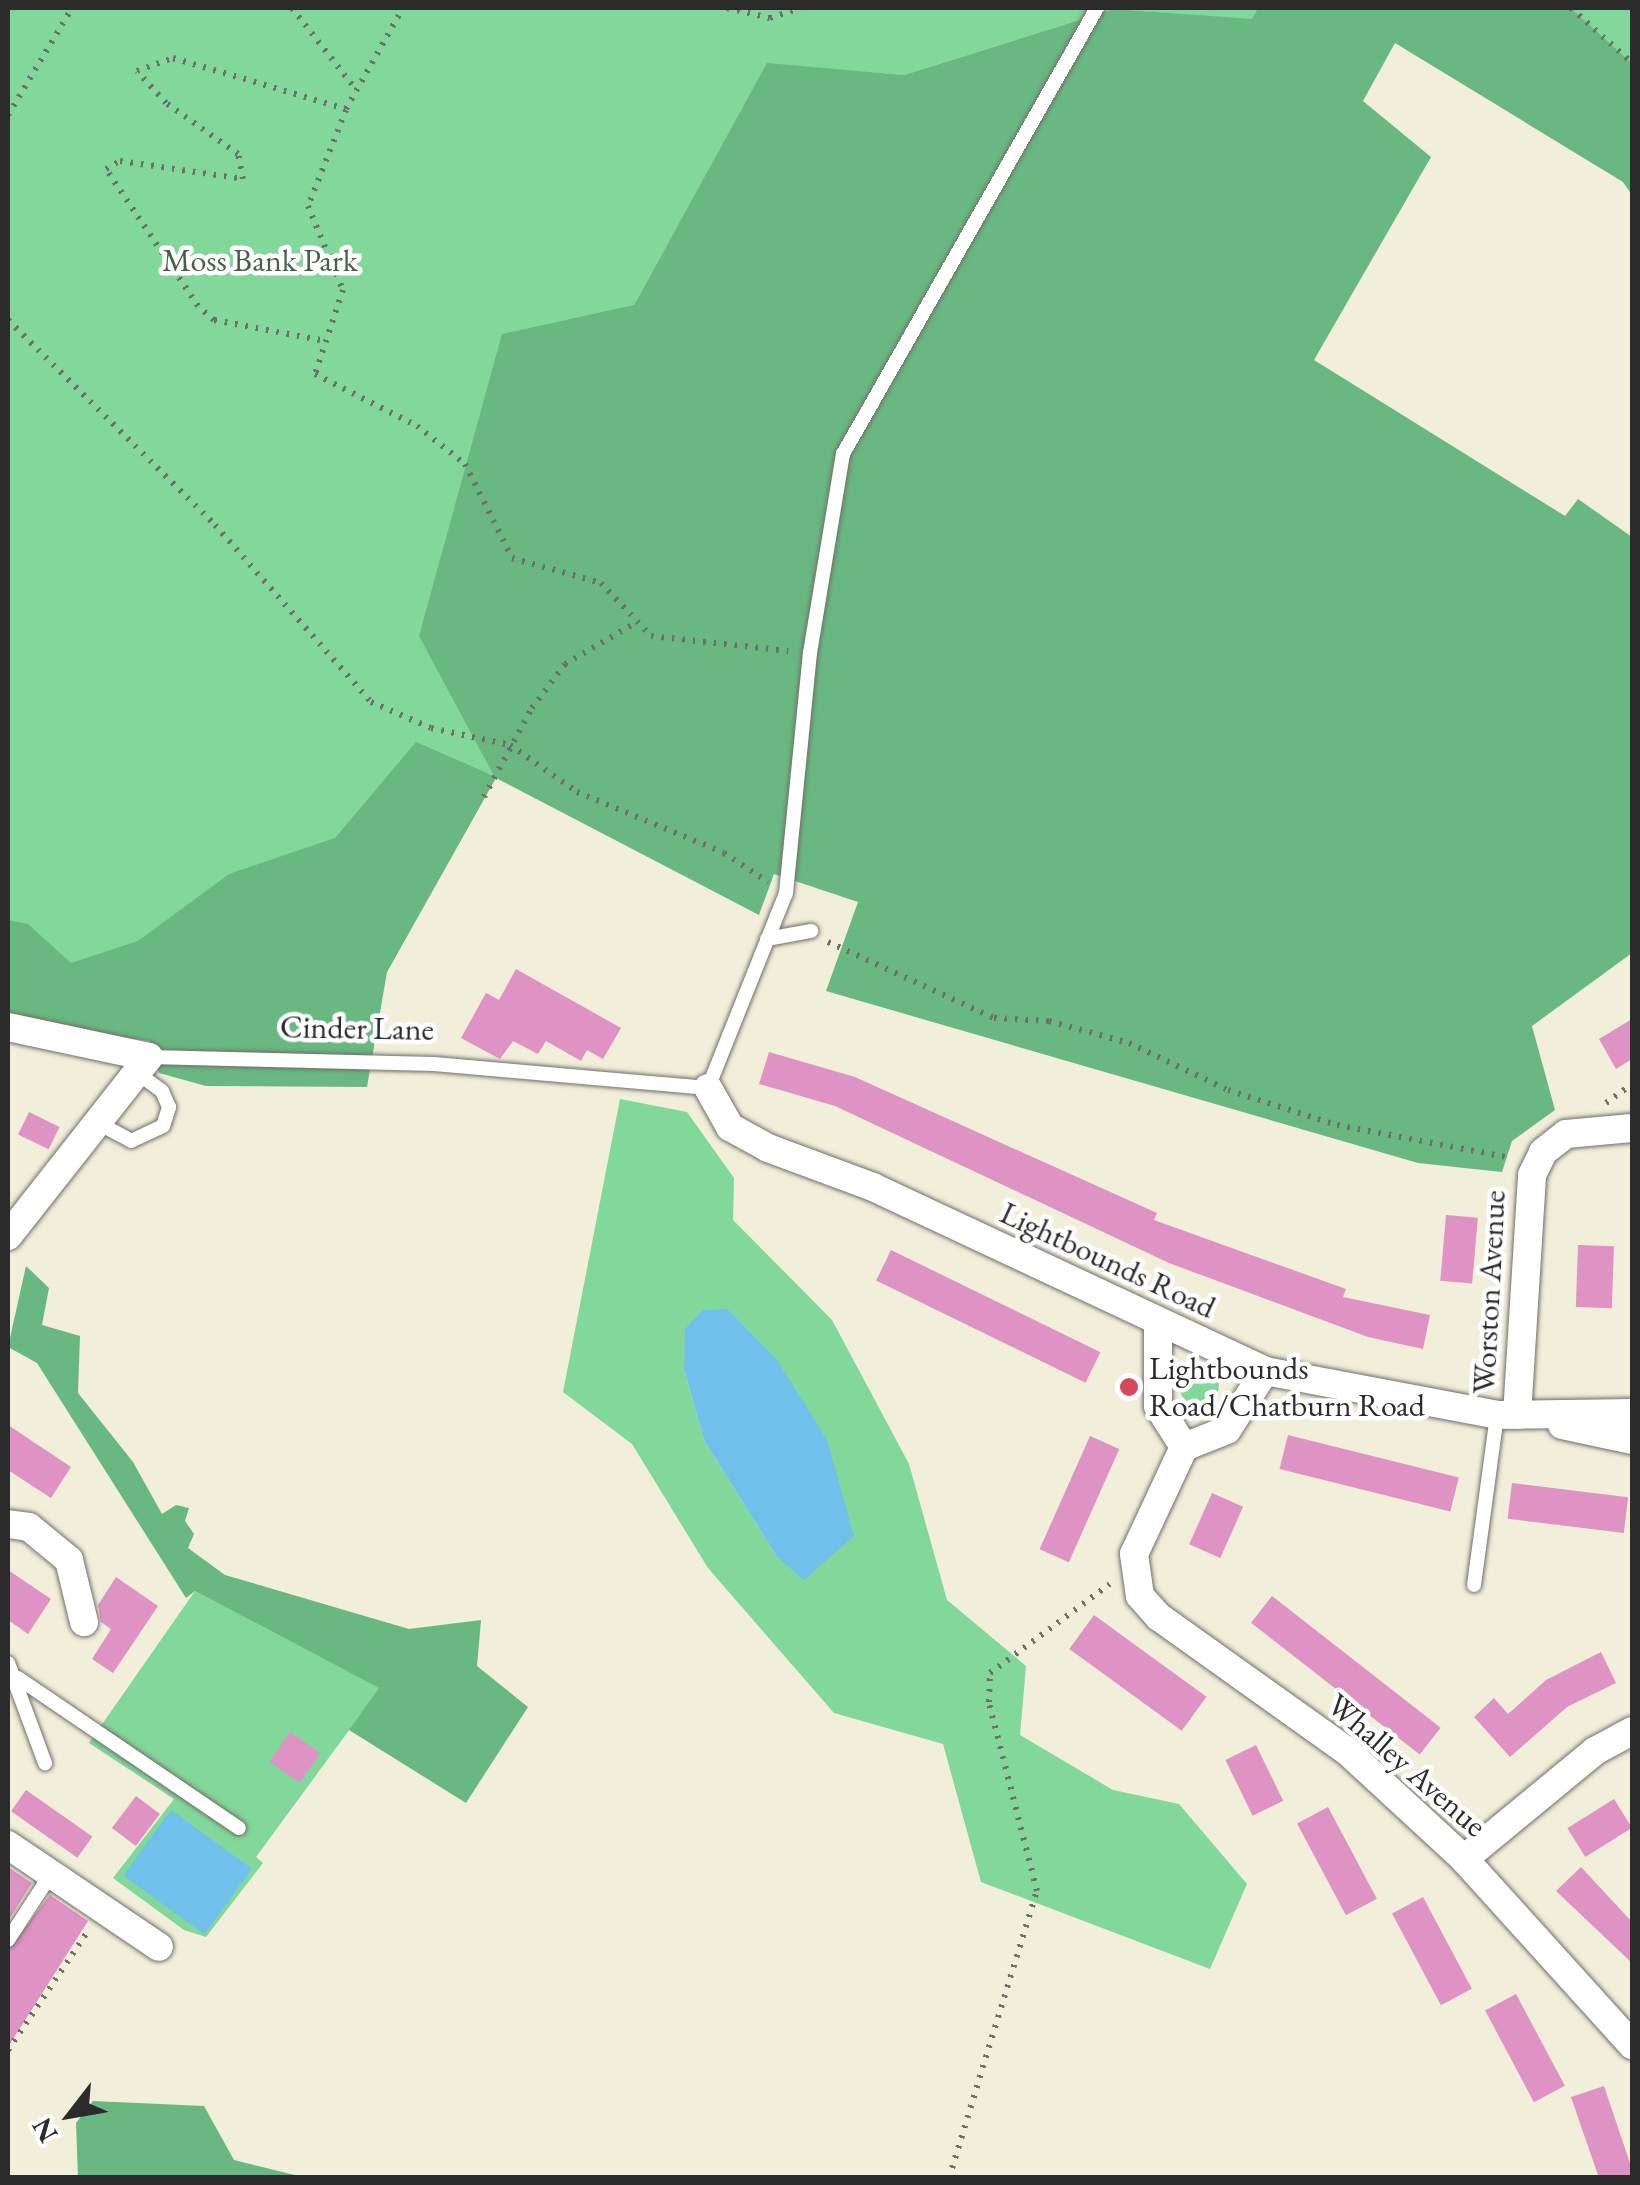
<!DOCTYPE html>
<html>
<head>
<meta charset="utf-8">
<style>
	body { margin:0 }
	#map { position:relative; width:1640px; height:2185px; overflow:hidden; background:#f1eeda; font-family:"EB Garamond",serif }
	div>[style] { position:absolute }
	.green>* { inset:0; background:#82d79a }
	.round { border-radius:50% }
	.forest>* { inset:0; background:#69b882 }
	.water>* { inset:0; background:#71bfeb; transform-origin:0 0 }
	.building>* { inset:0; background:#de93c4; transform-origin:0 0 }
	.path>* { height:6px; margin-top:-3px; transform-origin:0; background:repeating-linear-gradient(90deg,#706f68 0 2.5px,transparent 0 10.5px) }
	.roads { filter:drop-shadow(0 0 2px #706f68) drop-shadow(0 0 2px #706f68) }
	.service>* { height:14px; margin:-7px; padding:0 7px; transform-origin:7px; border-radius:7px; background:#fff }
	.minor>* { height:28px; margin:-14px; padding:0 14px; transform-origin:14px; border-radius:14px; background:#fff }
	.dots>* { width:28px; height:28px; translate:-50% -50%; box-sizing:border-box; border:5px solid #fff; border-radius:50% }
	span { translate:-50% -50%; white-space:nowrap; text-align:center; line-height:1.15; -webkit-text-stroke:9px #fff; paint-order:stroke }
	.park-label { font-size:32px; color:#455f4c }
	.street-label { font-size:32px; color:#2b2b2b }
	.poi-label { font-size:32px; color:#2b2b2b }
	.left { translate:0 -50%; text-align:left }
	.frame { position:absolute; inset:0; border:10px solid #2b2b2b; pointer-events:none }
	.north { position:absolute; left:20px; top:2065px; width:100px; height:100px; -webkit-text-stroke:8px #fff; paint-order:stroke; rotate:239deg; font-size:28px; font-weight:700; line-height:40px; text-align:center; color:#2b2b2b }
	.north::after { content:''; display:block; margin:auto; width:35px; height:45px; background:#2b2b2b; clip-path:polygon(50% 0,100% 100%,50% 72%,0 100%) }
</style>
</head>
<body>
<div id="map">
	<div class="green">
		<i style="clip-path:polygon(8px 8px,1258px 8px,1252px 20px,1114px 9px,904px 75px,767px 64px,634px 305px,496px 777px,387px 972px,8px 1013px)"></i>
		<i style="clip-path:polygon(1571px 8px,1632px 8px,1632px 63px)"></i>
		<i style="clip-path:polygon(evenodd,620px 1099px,687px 1112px,734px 1178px,733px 1220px,832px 1320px,909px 1464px,947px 1600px,1026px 1666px,1020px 1735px,1113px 1790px,1179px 1804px,1247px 1884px,1210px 1969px,981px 1882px,943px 1744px,834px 1713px,708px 1568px,632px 1444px,563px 1392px,620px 1099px,684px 1369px,777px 1557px,704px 1440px,684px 1369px)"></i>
		<i class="round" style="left:1179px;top:1365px;width:40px;height:40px"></i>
		<i style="clip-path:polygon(195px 1591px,380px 1688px,256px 1857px,263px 1863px,206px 1937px,184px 1930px,113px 1878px,174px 1799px,89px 1743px)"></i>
	</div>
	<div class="forest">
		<i style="clip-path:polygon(1258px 8px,1571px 8px,1632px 63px,1632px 195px,1623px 182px,1395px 43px,1363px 101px,1431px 157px,1314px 360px,1565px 516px,1578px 499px,1632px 537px,1632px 953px,1532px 1026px,1555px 1110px,1512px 1141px,1502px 1172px,1418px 1163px,826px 991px,858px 902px,774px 874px,759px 915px,496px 778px,387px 972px,367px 1087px,206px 1086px,159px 1073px,150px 1041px,8px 1022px,8px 920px,28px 924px,71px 963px,138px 941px,229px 874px,335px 838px,416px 742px,494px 776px,419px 636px,502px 334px,634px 305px,767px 63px,904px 75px,1114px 9px,1252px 19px)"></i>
		<i style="clip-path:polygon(26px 1266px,49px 1288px,42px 1325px,80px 1336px,78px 1393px,133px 1462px,162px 1514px,176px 1505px,189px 1508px,185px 1521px,194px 1534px,188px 1548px,225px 1575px,409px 1629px,481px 1620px,477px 1666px,528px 1707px,466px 1803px,349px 1730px,379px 1688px,195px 1591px,186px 1598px,37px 1363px,8px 1347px)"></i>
		<i style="clip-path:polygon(93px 2101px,204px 2106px,234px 2160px,303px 2177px,78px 2177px,76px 2123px)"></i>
	</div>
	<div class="water">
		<i style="clip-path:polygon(727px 1309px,777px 1360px,827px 1440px,854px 1536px,804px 1580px,777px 1557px,704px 1440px,684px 1369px,685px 1329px,703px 1310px)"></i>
		<i style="left:171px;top:1810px;width:100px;height:81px;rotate:36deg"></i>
	</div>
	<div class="building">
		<i style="clip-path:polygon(516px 969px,621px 1028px,603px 1059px,587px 1050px,581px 1061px,546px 1041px,538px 1054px,513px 1041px,500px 1059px,461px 1038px,486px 993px,499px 1000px)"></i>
		<i style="clip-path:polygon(1632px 1019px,1632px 1059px,1616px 1069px,1599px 1039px)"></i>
		<i style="clip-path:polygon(769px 1052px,855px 1077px,1157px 1213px,1154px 1220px,1346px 1289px,1343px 1297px,1430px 1315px,1423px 1349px,1368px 1337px,1169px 1263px,835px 1106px,759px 1084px)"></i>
		<i style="left:29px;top:1112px;width:34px;height:25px;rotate:26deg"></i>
		<i style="left:1446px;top:1215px;width:32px;height:66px;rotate:5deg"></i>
		<i style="left:1578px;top:1245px;width:36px;height:62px;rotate:2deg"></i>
		<i style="left:891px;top:1250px;width:233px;height:34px;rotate:26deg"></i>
		<i style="clip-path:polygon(8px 1425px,71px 1467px,51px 1498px,8px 1470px)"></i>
		<i style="left:1288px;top:1435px;width:176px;height:35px;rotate:14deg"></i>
		<i style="left:1090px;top:1436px;width:32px;height:124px;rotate:24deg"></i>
		<i style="left:1512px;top:1483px;width:117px;height:36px;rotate:7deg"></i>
		<i style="left:1212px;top:1493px;width:34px;height:56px;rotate:24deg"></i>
		<i style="clip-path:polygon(8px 1570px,51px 1599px,28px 1634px,8px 1620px)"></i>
		<i style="clip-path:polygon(116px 1577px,158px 1606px,113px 1673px,92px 1659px,111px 1629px,101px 1622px,98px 1605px)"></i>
		<i style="left:1272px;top:1596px;width:214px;height:34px;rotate:38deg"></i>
		<i style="left:1094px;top:1615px;width:139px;height:42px;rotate:36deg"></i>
		<i style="clip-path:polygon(1601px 1652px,1616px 1683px,1567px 1707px,1510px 1757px,1474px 1717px,1494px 1698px,1508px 1714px,1546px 1680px)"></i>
		<i style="left:290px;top:1732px;width:37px;height:36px;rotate:35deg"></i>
		<i style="left:1256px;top:1745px;width:62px;height:34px;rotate:64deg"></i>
		<i style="left:26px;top:1790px;width:81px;height:26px;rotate:35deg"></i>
		<i style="left:136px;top:1796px;width:30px;height:40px;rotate:37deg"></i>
		<i style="left:1614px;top:1799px;width:34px;height:55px;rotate:58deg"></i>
		<i style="left:1328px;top:1807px;width:104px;height:35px;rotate:62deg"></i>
		<i style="clip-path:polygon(8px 1867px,32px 1883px,8px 1921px)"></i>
		<i style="clip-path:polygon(1581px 1867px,1632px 1922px,1632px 1963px,1556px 1891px)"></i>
		<i style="clip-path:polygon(50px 1895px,88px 1921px,8px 2047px,8px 1950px)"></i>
		<i style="left:1423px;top:1897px;width:104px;height:35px;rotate:62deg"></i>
		<i style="left:1516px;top:1994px;width:104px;height:35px;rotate:62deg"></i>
		<i style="clip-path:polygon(1604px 2086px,1632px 2169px,1632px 2178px,1599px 2178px,1571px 2097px)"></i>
	</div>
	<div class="path">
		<i style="left:292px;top:8px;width:105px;rotate:51.9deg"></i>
		<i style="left:727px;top:8px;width:44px;rotate:13.1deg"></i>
		<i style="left:770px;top:18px;width:32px;rotate:-18deg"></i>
		<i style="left:1571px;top:8px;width:82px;rotate:42deg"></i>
		<i style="left:346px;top:110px;width:103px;rotate:111.6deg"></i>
		<i style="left:308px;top:206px;width:91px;rotate:67.4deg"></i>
		<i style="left:343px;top:290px;width:89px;rotate:108.4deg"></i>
		<i style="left:315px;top:374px;width:114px;rotate:27deg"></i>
		<i style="left:417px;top:426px;width:61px;rotate:38.4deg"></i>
		<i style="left:465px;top:464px;width:105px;rotate:63.4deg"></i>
		<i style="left:512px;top:558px;width:92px;rotate:15.7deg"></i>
		<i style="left:601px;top:583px;width:73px;rotate:46.7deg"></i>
		<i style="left:651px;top:636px;width:138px;rotate:6.2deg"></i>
		<i style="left:8px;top:115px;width:125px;rotate:-59.1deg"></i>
		<i style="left:8px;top:320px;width:291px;rotate:44.7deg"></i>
		<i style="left:215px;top:525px;width:236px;rotate:48.6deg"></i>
		<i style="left:371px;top:702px;width:65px;rotate:23.4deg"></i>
		<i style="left:431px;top:728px;width:81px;rotate:12.1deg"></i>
		<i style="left:510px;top:745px;width:82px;rotate:35deg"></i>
		<i style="left:577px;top:792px;width:159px;rotate:22.5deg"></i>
		<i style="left:724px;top:853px;width:53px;rotate:33.4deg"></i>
		<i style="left:320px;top:340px;width:108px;rotate:-169.3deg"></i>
		<i style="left:214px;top:320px;width:21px;rotate:-139deg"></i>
		<i style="left:198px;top:306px;width:165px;rotate:-123.9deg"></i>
		<i style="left:106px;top:169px;width:16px;rotate:-30deg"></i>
		<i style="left:120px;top:161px;width:124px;rotate:8.3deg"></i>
		<i style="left:243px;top:179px;width:25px;rotate:-101deg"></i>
		<i style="left:238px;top:154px;width:88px;rotate:-144.7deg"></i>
		<i style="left:166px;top:103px;width:43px;rotate:-132.2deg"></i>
		<i style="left:137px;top:71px;width:38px;rotate:-20deg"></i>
		<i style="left:173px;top:58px;width:180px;rotate:16.4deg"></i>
		<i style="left:346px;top:109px;width:116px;rotate:-60.6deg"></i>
		<i style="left:484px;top:797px;width:101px;rotate:-61.7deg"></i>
		<i style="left:532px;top:708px;width:55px;rotate:-53.1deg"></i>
		<i style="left:565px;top:664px;width:83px;rotate:-30.3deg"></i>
		<i style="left:828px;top:942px;width:183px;rotate:24.6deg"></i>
		<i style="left:994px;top:1018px;width:55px;rotate:3.1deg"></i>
		<i style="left:1049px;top:1021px;width:83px;rotate:15.4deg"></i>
		<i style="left:1129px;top:1043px;width:110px;rotate:25.4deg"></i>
		<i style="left:1228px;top:1090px;width:114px;rotate:17.8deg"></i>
		<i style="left:1337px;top:1125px;width:177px;rotate:10.7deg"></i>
		<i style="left:1606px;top:1103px;width:32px;rotate:-36deg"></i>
		<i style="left:8px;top:2050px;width:143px;rotate:-56.1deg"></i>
		<i style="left:949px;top:2178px;width:300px;rotate:-73deg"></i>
		<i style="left:1037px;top:1891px;width:195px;rotate:-104.3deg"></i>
		<i style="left:989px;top:1702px;width:29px;rotate:-88deg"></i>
		<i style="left:990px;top:1673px;width:149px;rotate:-36.6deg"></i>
	</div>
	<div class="roads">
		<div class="service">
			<i style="left:767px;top:939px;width:45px;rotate:-10.3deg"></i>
			<i style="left:149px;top:1057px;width:285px;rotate:1.4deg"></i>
			<i style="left:434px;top:1064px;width:275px;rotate:5deg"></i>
			<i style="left:708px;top:1088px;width:210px;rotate:-68.2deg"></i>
			<i style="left:786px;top:893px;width:241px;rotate:-84.3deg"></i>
			<i style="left:810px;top:653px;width:202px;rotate:-80.6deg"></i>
			<i style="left:843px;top:454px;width:513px;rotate:-60.34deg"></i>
			<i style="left:96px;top:1122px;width:40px;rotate:28deg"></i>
			<i style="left:131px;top:1141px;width:35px;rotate:-25deg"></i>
			<i style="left:163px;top:1126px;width:20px;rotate:-72deg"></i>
			<i style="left:169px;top:1107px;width:17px;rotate:-114deg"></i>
			<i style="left:162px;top:1091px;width:32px;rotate:-144deg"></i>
			<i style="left:1474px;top:1585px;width:172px;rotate:-82.3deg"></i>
			<i style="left:8px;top:1663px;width:107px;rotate:69.7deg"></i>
			<i style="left:18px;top:1678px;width:267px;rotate:34.2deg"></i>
			<i style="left:8px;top:1940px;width:79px;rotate:-56.9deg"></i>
		</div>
		<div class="minor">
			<i style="left:8px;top:1027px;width:144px;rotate:12deg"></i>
			<i style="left:149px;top:1057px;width:228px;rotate:128.2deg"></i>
			<i style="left:708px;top:1088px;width:45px;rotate:60.6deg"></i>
			<i style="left:730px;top:1127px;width:43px;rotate:28.9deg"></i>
			<i style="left:768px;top:1148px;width:112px;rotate:20.4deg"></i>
			<i style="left:873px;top:1187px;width:433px;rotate:25.1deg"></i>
			<i style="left:1265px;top:1371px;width:236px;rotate:10.7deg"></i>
			<i style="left:1497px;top:1415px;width:135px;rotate:-0.8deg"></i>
			<i style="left:1158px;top:1324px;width:82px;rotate:90deg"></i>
			<i style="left:1158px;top:1406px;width:49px;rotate:57.6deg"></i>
			<i style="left:1265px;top:1371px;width:70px;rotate:122.8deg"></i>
			<i style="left:1227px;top:1430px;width:46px;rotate:158.4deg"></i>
			<i style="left:1184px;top:1447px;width:118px;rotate:115deg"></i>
			<i style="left:1134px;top:1554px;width:42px;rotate:81.9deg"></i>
			<i style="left:1140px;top:1596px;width:28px;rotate:48deg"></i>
			<i style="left:1159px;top:1617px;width:231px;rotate:35.5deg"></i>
			<i style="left:1347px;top:1751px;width:159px;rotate:42.7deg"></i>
			<i style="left:1464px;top:1859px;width:251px;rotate:47.9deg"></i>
			<i style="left:1517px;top:1415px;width:240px;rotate:-86.4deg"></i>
			<i style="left:1532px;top:1175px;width:25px;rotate:-64deg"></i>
			<i style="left:1543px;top:1152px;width:29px;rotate:-38deg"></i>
			<i style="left:1566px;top:1134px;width:66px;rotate:-5.2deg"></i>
			<i style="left:1562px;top:1425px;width:72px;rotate:12.1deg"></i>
			<i style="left:8px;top:1524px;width:21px;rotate:8deg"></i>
			<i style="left:29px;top:1527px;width:52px;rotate:39.5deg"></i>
			<i style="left:69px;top:1560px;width:64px;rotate:76.4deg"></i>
			<i style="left:8px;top:1845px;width:182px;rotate:34deg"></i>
			<i style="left:1464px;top:1859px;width:170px;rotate:-39.5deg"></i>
			<i style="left:1595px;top:1751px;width:42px;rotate:-28.4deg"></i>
		</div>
	</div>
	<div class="dots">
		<i style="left:1129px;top:1387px;background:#d1495b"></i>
	</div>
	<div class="park-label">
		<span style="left:260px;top:260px">Moss Bank Park</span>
	</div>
	<div class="street-label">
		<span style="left:357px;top:1028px;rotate:1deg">Cinder Lane</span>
		<span style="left:1108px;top:1260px;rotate:25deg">Lightbounds Road</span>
		<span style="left:1489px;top:1292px;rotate:-87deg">Worston Avenue</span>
		<span style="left:1407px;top:1765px;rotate:41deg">Whalley Avenue</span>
	</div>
	<div class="poi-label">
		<span class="left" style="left:1149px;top:1387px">Lightbounds<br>Road/Chatburn Road</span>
	</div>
	<div class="frame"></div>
	<div class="north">N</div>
</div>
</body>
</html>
